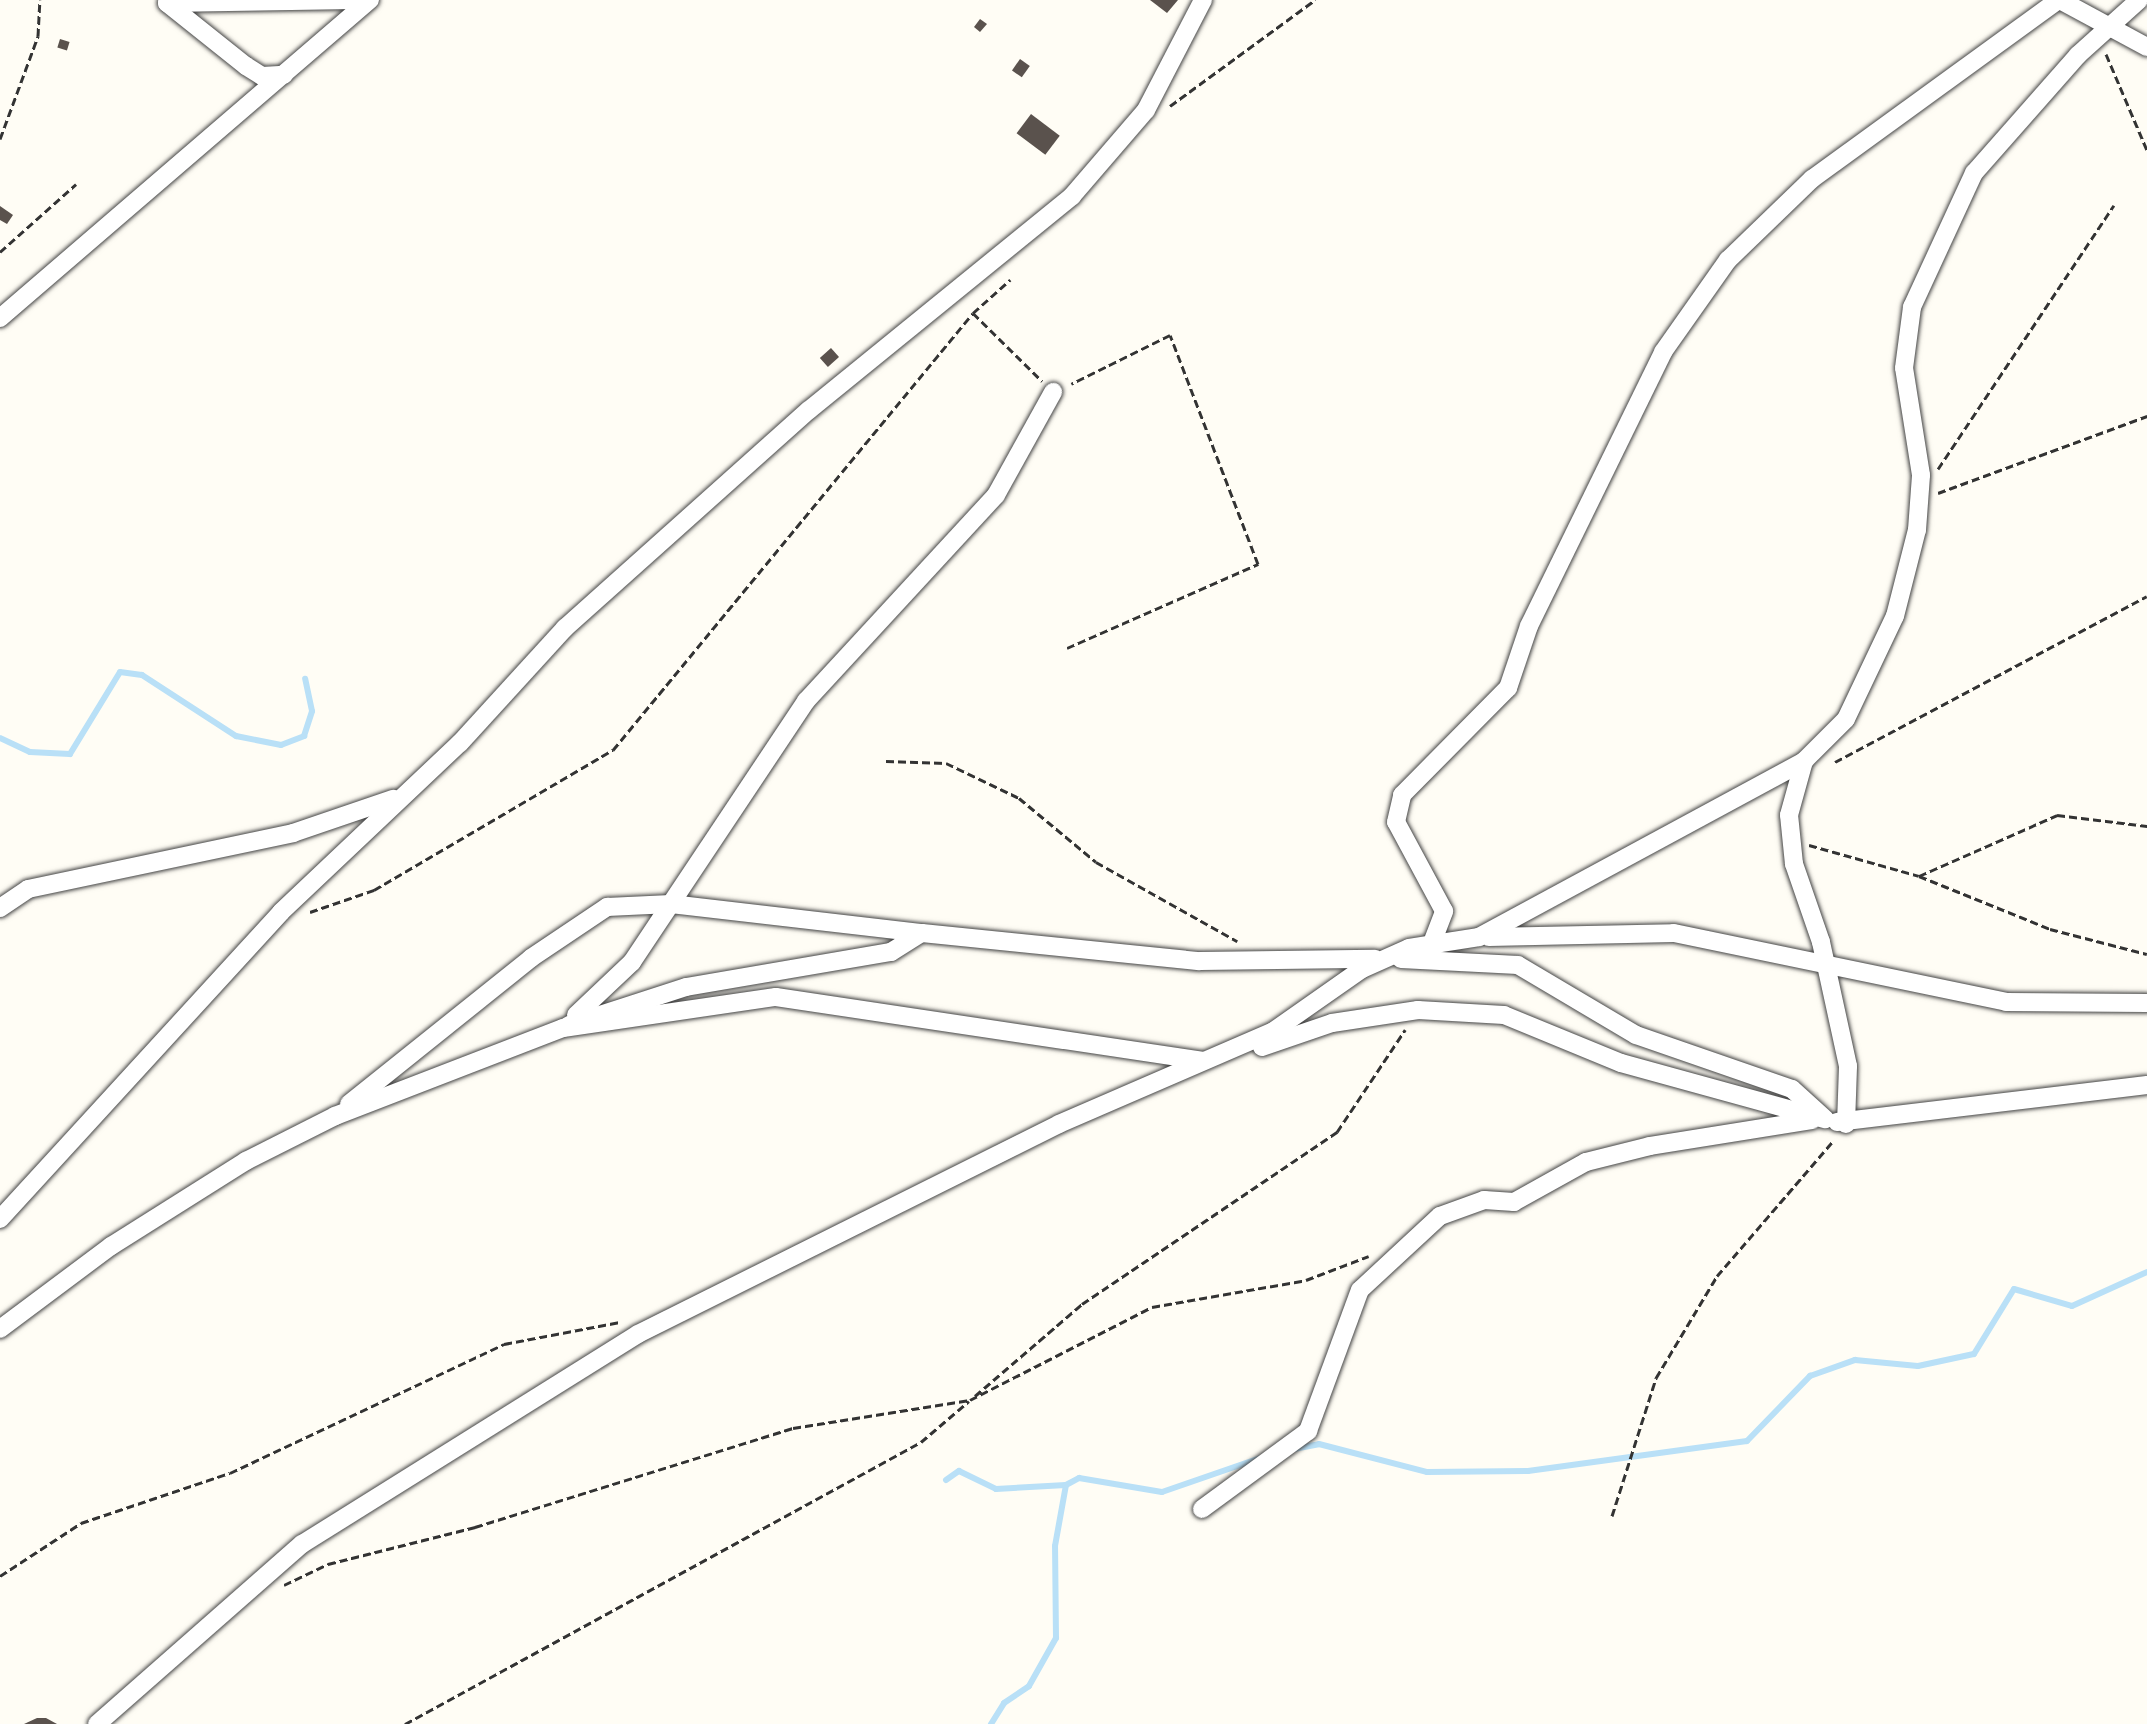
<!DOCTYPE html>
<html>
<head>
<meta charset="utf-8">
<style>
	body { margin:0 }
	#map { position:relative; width:2147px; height:1724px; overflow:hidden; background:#fffdf5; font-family:"IBM Plex Serif",serif }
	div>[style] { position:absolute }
	.stream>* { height:6px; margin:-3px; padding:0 3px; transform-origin:3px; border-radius:3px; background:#b9e0f7 }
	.building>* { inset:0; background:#5a524d; transform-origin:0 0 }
	.path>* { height:3px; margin-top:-1.5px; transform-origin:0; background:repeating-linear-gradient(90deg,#333 0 8px,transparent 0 12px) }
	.roads { filter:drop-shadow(0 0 2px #444) drop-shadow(0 0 2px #444) }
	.street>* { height:18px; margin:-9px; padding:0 9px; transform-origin:9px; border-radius:9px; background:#fff }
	span { translate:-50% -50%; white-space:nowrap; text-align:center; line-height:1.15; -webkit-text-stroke:8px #fff; paint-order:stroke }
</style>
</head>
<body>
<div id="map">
	<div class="stream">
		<i style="left:0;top:738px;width:33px;rotate:25deg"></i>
		<i style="left:30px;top:752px;width:40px;rotate:2.9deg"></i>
		<i style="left:70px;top:754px;width:96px;rotate:-58.6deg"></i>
		<i style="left:120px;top:672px;width:22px;rotate:8deg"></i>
		<i style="left:142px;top:675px;width:112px;rotate:33deg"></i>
		<i style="left:236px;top:736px;width:46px;rotate:11.3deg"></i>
		<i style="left:281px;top:745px;width:25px;rotate:-21deg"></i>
		<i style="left:304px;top:736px;width:26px;rotate:-72deg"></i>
		<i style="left:312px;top:711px;width:33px;rotate:-102deg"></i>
		<i style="left:1294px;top:1449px;width:25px;rotate:-11deg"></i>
		<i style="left:1319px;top:1444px;width:112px;rotate:14.5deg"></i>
		<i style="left:1427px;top:1472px;width:101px;rotate:-0.6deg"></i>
		<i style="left:1528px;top:1471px;width:221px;rotate:-7.8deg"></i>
		<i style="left:1747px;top:1441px;width:91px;rotate:-45.9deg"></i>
		<i style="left:1810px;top:1376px;width:48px;rotate:-19.6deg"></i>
		<i style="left:1855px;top:1360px;width:63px;rotate:5.4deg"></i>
		<i style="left:1918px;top:1366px;width:57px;rotate:-12.1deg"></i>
		<i style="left:1974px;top:1354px;width:76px;rotate:-58.4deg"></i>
		<i style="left:2014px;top:1289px;width:60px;rotate:16.3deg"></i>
		<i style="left:2072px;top:1306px;width:82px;rotate:-24.4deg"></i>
		<i style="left:946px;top:1480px;width:16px;rotate:-35deg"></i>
		<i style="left:959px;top:1471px;width:41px;rotate:25.9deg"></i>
		<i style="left:996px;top:1489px;width:70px;rotate:-3.3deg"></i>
		<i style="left:991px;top:1724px;width:25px;rotate:-58deg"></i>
		<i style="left:1004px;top:1703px;width:30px;rotate:-34deg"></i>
		<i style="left:1029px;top:1686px;width:55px;rotate:-60.6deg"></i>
		<i style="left:1056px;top:1638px;width:92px;rotate:-90.6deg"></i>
		<i style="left:1055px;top:1546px;width:62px;rotate:-79.8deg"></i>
		<i style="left:1066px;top:1485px;width:15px;rotate:-28deg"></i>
		<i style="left:1079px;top:1478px;width:84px;rotate:9.6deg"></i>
		<i style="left:1162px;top:1492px;width:104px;rotate:-19.1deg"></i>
	</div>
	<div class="building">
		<i style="clip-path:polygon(1150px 0,1178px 0,1167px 13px)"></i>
		<i style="clip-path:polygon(980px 19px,987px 24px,980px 32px,974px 27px)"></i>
		<i style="left:60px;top:39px;width:10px;height:9px;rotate:17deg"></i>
		<i style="left:1020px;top:59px;width:12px;height:14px;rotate:35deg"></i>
		<i style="left:1031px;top:114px;width:36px;height:24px;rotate:37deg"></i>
		<i style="clip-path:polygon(0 206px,13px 215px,7px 224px,0 220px)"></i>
		<i style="left:831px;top:348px;width:12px;height:15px;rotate:48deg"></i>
		<i style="clip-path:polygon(37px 1718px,46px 1718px,57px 1724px,24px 1724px)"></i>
	</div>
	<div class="path">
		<i style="left:2106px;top:54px;width:104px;rotate:66.9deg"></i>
		<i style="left:1170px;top:106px;width:180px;rotate:-36.2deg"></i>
		<i style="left:0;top:139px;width:110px;rotate:-69.7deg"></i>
		<i style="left:38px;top:36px;width:36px;rotate:-87deg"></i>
		<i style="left:0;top:252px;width:102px;rotate:-41.8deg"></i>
		<i style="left:973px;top:313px;width:97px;rotate:44.6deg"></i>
		<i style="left:1938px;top:469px;width:317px;rotate:-56.3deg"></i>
		<i style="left:1938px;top:493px;width:223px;rotate:-20.2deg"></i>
		<i style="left:1067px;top:648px;width:209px;rotate:-23.7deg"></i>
		<i style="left:1258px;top:564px;width:245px;rotate:-111deg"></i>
		<i style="left:1170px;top:335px;width:110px;rotate:153.7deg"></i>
		<i style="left:886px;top:761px;width:60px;rotate:1.9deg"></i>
		<i style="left:946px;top:763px;width:81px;rotate:25.6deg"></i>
		<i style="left:1019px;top:798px;width:100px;rotate:39.7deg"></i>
		<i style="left:1096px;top:862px;width:162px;rotate:29.3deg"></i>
		<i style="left:1835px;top:762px;width:353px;rotate:-28deg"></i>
		<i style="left:1809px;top:845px;width:114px;rotate:15.7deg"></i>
		<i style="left:1919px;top:876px;width:141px;rotate:22deg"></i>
		<i style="left:2050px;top:929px;width:100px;rotate:14.5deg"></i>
		<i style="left:1919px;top:876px;width:151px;rotate:-23.8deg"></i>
		<i style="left:2057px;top:815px;width:91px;rotate:7deg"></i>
		<i style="left:310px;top:912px;width:68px;rotate:-19deg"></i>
		<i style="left:374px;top:890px;width:277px;rotate:-30.4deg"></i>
		<i style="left:613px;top:750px;width:566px;rotate:-50.52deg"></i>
		<i style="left:973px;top:313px;width:50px;rotate:-41.7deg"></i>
		<i style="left:975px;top:1396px;width:141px;rotate:-40.7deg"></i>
		<i style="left:1082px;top:1304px;width:308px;rotate:-34deg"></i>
		<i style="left:1337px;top:1132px;width:123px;rotate:-56.3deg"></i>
		<i style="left:1612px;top:1516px;width:145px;rotate:-72.3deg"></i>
		<i style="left:1656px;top:1378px;width:119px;rotate:-59.1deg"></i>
		<i style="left:1717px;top:1276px;width:179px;rotate:-49.3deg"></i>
		<i style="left:0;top:1576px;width:97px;rotate:-33.2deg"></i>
		<i style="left:81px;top:1523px;width:157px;rotate:-18.6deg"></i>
		<i style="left:230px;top:1473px;width:303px;rotate:-25.2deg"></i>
		<i style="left:504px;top:1344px;width:118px;rotate:-10.7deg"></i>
		<i style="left:284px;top:1585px;width:49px;rotate:-25.5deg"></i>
		<i style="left:328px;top:1564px;width:152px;rotate:-14.1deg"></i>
		<i style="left:475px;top:1527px;width:333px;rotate:-17.3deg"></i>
		<i style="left:793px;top:1428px;width:179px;rotate:-9deg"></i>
		<i style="left:970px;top:1400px;width:204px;rotate:-27.1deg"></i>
		<i style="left:1152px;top:1307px;width:156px;rotate:-9.9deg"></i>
		<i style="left:1306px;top:1280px;width:67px;rotate:-20.9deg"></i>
		<i style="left:405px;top:1724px;width:588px;rotate:-28.66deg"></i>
		<i style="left:921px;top:1442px;width:63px;rotate:-40.5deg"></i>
	</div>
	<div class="roads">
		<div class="street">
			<i style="left:2060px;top:0;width:99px;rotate:28.4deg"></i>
			<i style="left:167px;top:3px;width:186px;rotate:-0.9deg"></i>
			<i style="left:167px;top:3px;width:101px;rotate:38.6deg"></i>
			<i style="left:246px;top:66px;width:19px;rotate:32deg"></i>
			<i style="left:262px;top:76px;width:22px;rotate:-3deg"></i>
			<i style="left:0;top:318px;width:488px;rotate:-40.7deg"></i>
			<i style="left:0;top:908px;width:34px;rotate:-34deg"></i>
			<i style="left:28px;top:889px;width:271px;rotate:-11.9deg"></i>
			<i style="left:293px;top:833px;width:106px;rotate:-18.8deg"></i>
			<i style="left:1489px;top:937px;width:185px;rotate:-1.2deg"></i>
			<i style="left:1674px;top:933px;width:339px;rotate:11.7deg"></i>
			<i style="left:2006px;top:1002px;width:141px;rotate:0.4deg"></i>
			<i style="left:1432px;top:943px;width:34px;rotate:-69deg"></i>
			<i style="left:1444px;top:911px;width:101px;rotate:-118.3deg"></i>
			<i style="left:1396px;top:822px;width:28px;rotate:-77deg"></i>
			<i style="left:1402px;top:795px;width:151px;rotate:-45.3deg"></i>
			<i style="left:1508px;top:688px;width:65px;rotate:-71.3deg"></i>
			<i style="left:1529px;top:626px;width:305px;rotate:-63.9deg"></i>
			<i style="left:1663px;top:352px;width:113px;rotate:-54.8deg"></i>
			<i style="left:1728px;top:260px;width:117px;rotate:-44deg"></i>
			<i style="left:1812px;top:179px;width:304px;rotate:-36deg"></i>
			<i style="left:1401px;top:959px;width:117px;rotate:2.9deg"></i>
			<i style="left:1518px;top:965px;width:137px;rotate:30.7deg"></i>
			<i style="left:1636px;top:1035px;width:165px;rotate:19.1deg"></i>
			<i style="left:1792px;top:1089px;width:42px;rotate:42.1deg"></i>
			<i style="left:576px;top:1015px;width:77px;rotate:-43.4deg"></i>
			<i style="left:632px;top:962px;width:314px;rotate:-56.3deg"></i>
			<i style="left:806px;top:701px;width:280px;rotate:-47.3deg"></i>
			<i style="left:996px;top:495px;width:118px;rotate:-61deg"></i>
			<i style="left:569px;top:1025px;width:123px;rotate:-18deg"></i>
			<i style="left:686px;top:987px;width:208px;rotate:-9.7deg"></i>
			<i style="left:891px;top:952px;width:36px;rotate:-32deg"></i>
			<i style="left:922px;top:933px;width:279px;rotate:5.8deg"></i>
			<i style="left:1200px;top:961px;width:175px;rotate:-0.7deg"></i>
			<i style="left:1262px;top:1047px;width:74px;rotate:-18.9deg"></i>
			<i style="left:1332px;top:1023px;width:87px;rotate:-8.6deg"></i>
			<i style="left:1418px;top:1010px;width:86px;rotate:3.3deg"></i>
			<i style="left:1504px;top:1015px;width:126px;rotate:22.3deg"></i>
			<i style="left:1621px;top:1063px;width:212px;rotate:15.4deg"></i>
			<i style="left:349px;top:1104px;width:233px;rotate:-38.7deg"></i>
			<i style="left:531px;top:958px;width:92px;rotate:-33.9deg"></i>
			<i style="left:607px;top:907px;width:64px;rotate:-2.7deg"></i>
			<i style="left:671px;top:904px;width:253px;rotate:6.6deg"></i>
			<i style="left:1837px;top:1122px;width:312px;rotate:-6.8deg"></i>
			<i style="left:1846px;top:1124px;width:58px;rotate:-88deg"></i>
			<i style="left:1848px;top:1066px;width:127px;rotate:-102.3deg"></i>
			<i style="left:1821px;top:942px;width:83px;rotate:-109.1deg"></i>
			<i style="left:1794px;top:864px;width:49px;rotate:-95.8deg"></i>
			<i style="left:1789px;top:815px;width:56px;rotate:-74.5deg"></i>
			<i style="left:1804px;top:761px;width:59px;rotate:-45deg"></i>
			<i style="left:1846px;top:719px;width:114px;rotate:-64.6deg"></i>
			<i style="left:1895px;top:616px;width:89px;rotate:-75.7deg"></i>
			<i style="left:1917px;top:530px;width:55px;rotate:-85.8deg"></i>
			<i style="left:1921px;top:475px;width:108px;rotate:-99deg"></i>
			<i style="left:1904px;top:368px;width:62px;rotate:-82.5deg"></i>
			<i style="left:1912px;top:307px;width:148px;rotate:-65.2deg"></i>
			<i style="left:1974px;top:173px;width:157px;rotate:-48.6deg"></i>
			<i style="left:2078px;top:55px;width:82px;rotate:-42deg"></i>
			<i style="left:0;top:1219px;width:416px;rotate:-47.5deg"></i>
			<i style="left:281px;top:912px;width:246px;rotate:-43.4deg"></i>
			<i style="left:460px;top:743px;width:156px;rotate:-47.6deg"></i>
			<i style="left:565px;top:628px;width:327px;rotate:-41.8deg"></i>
			<i style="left:809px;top:410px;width:339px;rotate:-39.1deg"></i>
			<i style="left:1072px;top:196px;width:113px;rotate:-49.3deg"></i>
			<i style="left:1146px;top:110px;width:124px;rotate:-62.6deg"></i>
			<i style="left:0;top:1329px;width:139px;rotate:-36.8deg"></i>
			<i style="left:111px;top:1246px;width:160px;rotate:-32.2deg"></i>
			<i style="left:246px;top:1161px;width:100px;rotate:-26.8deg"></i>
			<i style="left:335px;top:1116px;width:244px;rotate:-21.1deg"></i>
			<i style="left:563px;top:1028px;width:215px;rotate:-8.3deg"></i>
			<i style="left:776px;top:997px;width:432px;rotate:8.5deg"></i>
			<i style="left:1202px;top:1509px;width:132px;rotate:-36.3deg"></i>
			<i style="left:1308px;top:1431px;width:150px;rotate:-69.8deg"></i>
			<i style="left:1360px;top:1290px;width:109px;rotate:-42.8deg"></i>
			<i style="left:1440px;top:1216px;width:47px;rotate:-20deg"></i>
			<i style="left:1484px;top:1200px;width:30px;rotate:4deg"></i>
			<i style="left:1514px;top:1202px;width:82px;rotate:-29.1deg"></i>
			<i style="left:1586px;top:1162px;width:66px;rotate:-14deg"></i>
			<i style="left:1650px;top:1146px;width:164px;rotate:-9.1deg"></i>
			<i style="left:97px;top:1724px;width:273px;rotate:-41.3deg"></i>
			<i style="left:302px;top:1544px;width:396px;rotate:-32deg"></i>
			<i style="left:638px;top:1334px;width:470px;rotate:-26.5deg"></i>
			<i style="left:1059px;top:1124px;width:232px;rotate:-23.4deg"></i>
			<i style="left:1272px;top:1032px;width:110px;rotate:-35deg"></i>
			<i style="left:1362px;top:969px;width:51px;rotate:-24.1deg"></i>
			<i style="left:1409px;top:948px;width:71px;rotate:-8.9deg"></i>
			<i style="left:1479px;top:937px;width:370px;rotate:-28.4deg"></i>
		</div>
	</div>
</div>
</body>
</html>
